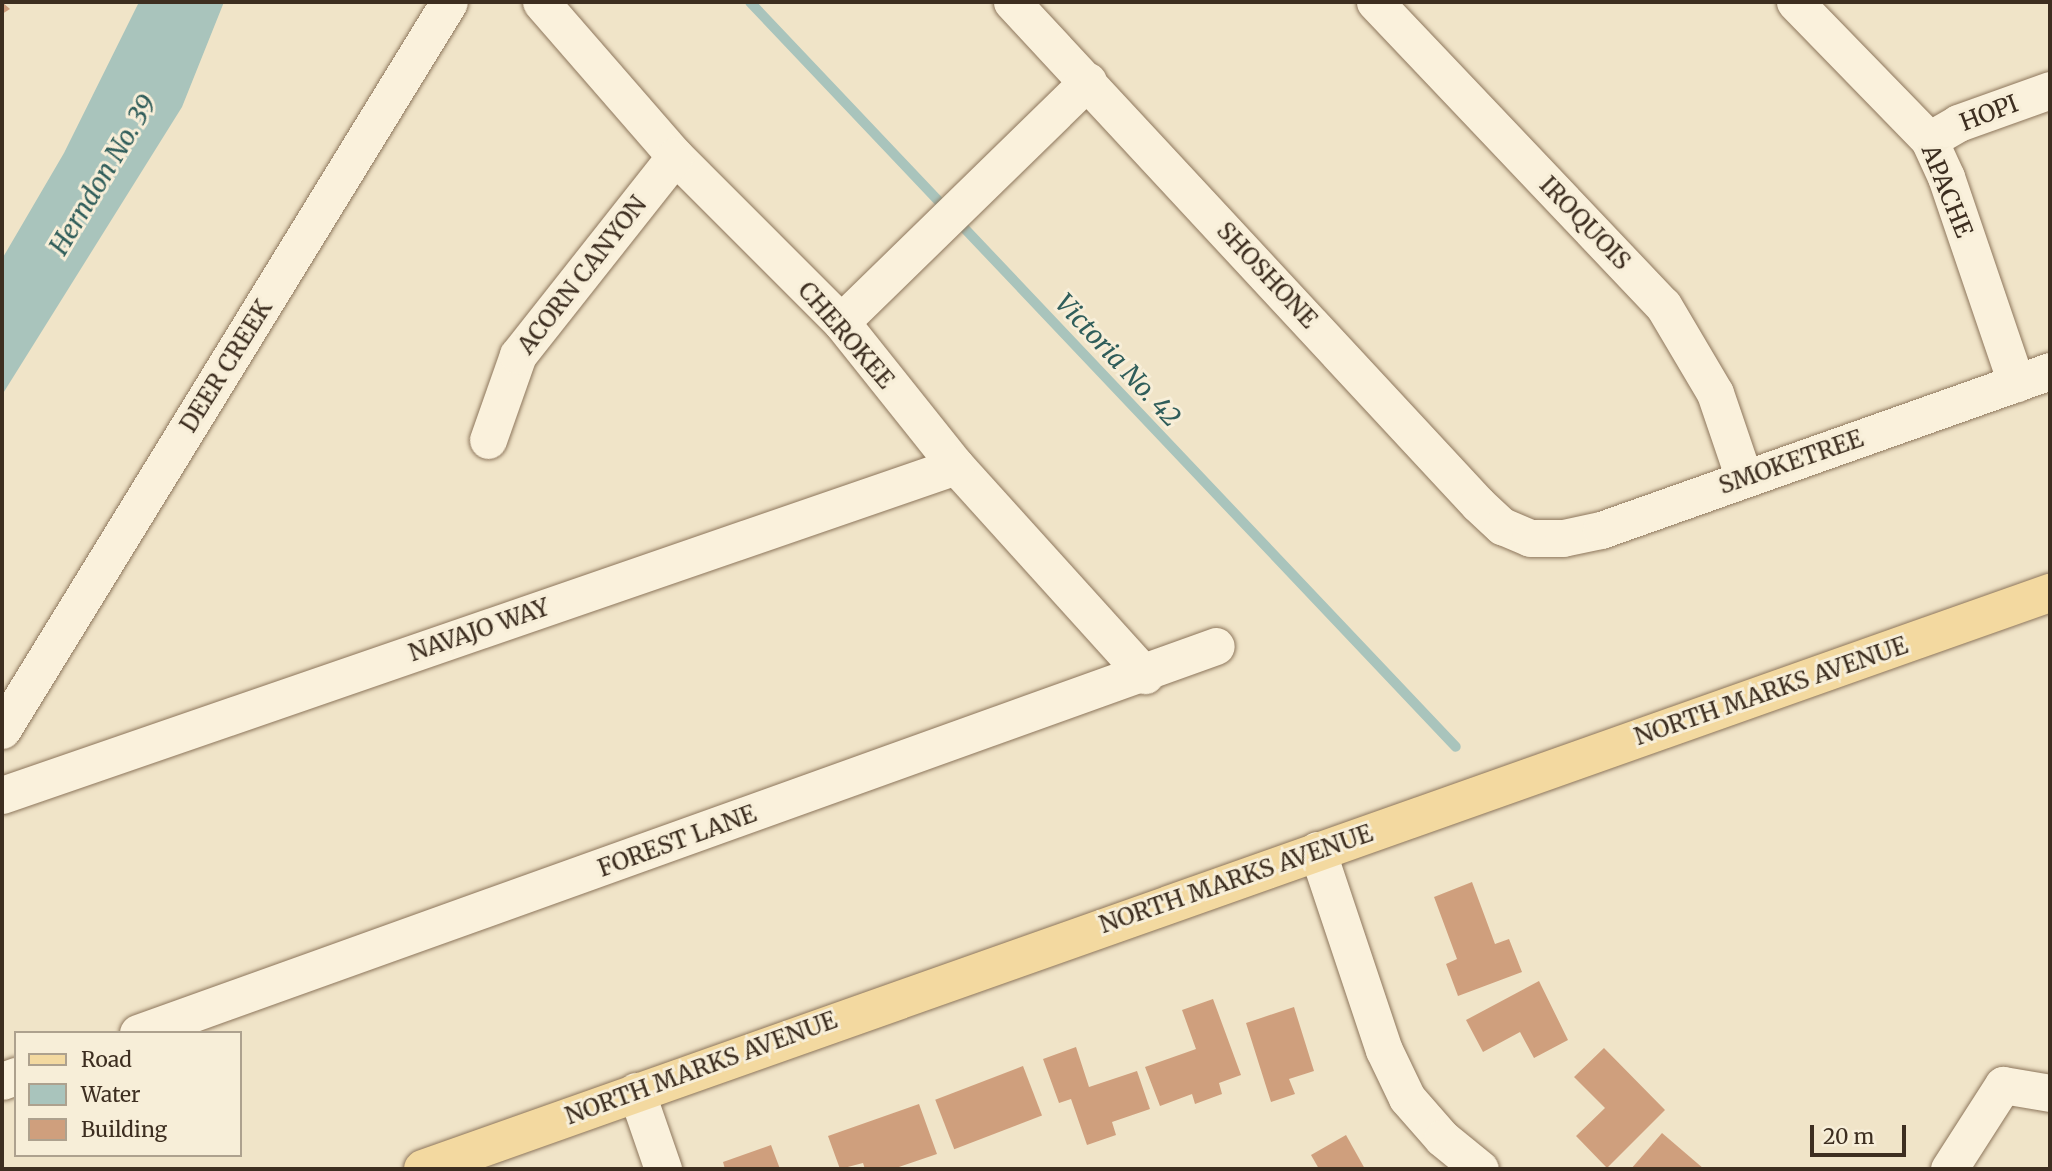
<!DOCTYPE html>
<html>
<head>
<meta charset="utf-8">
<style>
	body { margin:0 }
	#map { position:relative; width:2052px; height:1171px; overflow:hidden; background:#f0e4c8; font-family:Merriweather,serif }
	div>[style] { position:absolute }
	.water>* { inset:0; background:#a9c4bc }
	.stream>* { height:10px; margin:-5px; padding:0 5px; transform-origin:5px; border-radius:5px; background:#a9c4bc }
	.building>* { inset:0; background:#cf9f7d; transform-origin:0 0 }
	.roads { filter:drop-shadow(0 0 2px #8d765c) drop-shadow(0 0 2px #8d765c) }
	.minor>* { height:37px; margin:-18.5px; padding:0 18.5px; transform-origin:18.5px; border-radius:18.5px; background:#faf1dc }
	.major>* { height:38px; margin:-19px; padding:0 19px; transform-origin:19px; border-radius:19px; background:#f3d9a0 }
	span { translate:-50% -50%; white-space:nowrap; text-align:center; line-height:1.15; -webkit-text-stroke:6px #f7eed8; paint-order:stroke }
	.street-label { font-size:24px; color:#3d2e20 }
	.water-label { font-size:26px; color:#2f5d5a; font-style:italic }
	.frame { position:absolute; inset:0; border:4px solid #3d2e20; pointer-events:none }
	.legend { position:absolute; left:14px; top:1031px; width:228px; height:126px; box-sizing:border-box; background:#f7eed8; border:2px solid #ada18e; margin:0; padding:9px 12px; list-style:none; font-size:21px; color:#3d2e20 }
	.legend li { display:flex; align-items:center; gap:14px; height:35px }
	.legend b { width:35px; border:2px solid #ada18e }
	.scale { position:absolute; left:1810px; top:1125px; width:96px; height:32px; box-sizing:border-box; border:4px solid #3d2e20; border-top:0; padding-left:9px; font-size:21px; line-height:24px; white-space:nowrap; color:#3d2e20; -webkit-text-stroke:5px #f7eed8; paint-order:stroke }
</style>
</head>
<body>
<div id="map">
	<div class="water">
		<i style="clip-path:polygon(139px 2px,224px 2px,182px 107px,2px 395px,2px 259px,64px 153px)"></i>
	</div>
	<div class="stream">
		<i style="left:750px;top:2px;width:1026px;rotate:46.54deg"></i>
	</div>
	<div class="building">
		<i style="clip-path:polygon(2px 2px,10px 9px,2px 14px)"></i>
		<i style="clip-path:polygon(1472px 882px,1495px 944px,1509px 939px,1522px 972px,1458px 996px,1446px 964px,1457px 959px,1434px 897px)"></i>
		<i style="clip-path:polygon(1539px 981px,1568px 1040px,1534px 1058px,1520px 1032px,1483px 1052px,1466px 1020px)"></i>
		<i style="clip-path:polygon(1213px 999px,1241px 1075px,1219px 1083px,1222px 1094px,1195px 1104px,1192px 1094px,1160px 1106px,1145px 1067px,1196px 1049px,1182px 1010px)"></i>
		<i style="clip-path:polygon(1294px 1007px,1314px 1071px,1289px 1079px,1295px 1094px,1271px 1102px,1246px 1023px)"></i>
		<i style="clip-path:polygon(1076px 1047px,1089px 1087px,1137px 1071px,1150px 1109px,1112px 1122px,1116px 1135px,1087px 1145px,1071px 1099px,1059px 1103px,1043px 1059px)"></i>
		<i style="clip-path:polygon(1604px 1048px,1665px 1110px,1607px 1168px,1576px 1136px,1605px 1108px,1574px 1077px)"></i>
		<i style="left:1023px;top:1066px;width:53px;height:94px;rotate:69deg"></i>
		<i style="clip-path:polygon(919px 1104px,937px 1154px,893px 1169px,865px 1169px,863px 1163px,840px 1169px,828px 1136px)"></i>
		<i style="clip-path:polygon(1662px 1133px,1704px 1169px,1631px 1169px)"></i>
		<i style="clip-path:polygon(1346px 1135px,1365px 1169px,1319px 1169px,1311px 1155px)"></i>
		<i style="clip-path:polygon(771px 1145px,780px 1169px,725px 1169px,723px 1162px)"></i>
	</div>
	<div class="roads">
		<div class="minor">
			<i style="left:541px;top:2px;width:204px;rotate:49deg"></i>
			<i style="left:675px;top:156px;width:235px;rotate:45deg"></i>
			<i style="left:841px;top:322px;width:184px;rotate:51.4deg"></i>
			<i style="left:956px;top:466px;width:282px;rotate:47.9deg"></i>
			<i style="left:1012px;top:2px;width:685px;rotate:47.13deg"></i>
			<i style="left:1478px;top:504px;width:33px;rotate:43deg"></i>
			<i style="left:1502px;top:526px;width:30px;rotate:23deg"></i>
			<i style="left:1530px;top:538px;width:33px"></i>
			<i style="left:1563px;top:538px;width:39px;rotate:-12deg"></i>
			<i style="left:1601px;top:530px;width:476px;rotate:-19.5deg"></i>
			<i style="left:1375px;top:2px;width:418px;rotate:46.5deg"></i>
			<i style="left:1663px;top:305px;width:102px;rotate:59.4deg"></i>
			<i style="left:1715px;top:393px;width:90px;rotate:71.2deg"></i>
			<i style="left:1795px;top:2px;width:192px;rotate:45.8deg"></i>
			<i style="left:1929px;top:140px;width:41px;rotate:65.3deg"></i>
			<i style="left:1946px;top:177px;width:218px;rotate:71.2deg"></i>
			<i style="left:1929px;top:140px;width:34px;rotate:-30deg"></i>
			<i style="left:1958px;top:123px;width:98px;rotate:-19.7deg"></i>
			<i style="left:841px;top:322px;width:345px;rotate:-44.3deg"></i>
			<i style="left:488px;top:440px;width:90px;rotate:-70.6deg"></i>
			<i style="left:518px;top:355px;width:253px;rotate:-51.7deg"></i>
			<i style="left:2px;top:730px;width:854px;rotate:-58.45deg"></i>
			<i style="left:2px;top:795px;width:1009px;rotate:-19.03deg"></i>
			<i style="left:1317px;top:850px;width:211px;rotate:71.5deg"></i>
			<i style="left:1384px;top:1050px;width:53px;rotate:64.4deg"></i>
			<i style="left:1407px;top:1098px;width:53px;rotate:48.8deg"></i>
			<i style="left:1442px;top:1138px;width:49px;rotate:39.2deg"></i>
			<i style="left:138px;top:1033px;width:1145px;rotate:-19.75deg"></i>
			<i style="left:2px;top:1081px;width:15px;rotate:-20deg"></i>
			<i style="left:636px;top:1091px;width:83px;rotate:70.9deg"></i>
			<i style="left:1949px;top:1169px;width:100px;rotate:-57.3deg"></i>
			<i style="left:2003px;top:1085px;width:48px;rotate:9.7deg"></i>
		</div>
		<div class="major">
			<i style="left:423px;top:1169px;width:1726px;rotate:-19.5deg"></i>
		</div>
	</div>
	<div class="street-label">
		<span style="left:1989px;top:113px;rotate:-21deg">HOPI</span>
		<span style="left:1947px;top:191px;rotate:68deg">APACHE</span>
		<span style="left:1585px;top:223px;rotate:46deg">IROQUOIS</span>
		<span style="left:582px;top:275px;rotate:-52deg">ACORN CANYON</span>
		<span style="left:1267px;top:275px;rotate:47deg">SHOSHONE</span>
		<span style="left:846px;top:335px;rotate:49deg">CHEROKEE</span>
		<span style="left:226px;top:366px;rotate:-58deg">DEER CREEK</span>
		<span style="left:1791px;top:462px;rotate:-19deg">SMOKETREE</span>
		<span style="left:479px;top:630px;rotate:-19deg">NAVAJO WAY</span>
		<span style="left:1771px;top:691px;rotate:-19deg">NORTH MARKS AVENUE</span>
		<span style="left:677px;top:841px;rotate:-20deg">FOREST LANE</span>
		<span style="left:1236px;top:879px;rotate:-19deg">NORTH MARKS AVENUE</span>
		<span style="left:701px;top:1068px;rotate:-20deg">NORTH MARKS AVENUE</span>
	</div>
	<div class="water-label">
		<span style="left:103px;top:175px;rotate:-59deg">Herndon No. 39</span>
		<span style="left:1118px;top:360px;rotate:47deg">Victoria No. 42</span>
	</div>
	<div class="frame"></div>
	<ul class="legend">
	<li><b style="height:9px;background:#f3d9a0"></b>Road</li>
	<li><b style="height:19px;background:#a9c4bc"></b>Water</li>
	<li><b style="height:19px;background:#cf9f7d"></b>Building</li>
	</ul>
	<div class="scale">20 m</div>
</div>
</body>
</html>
